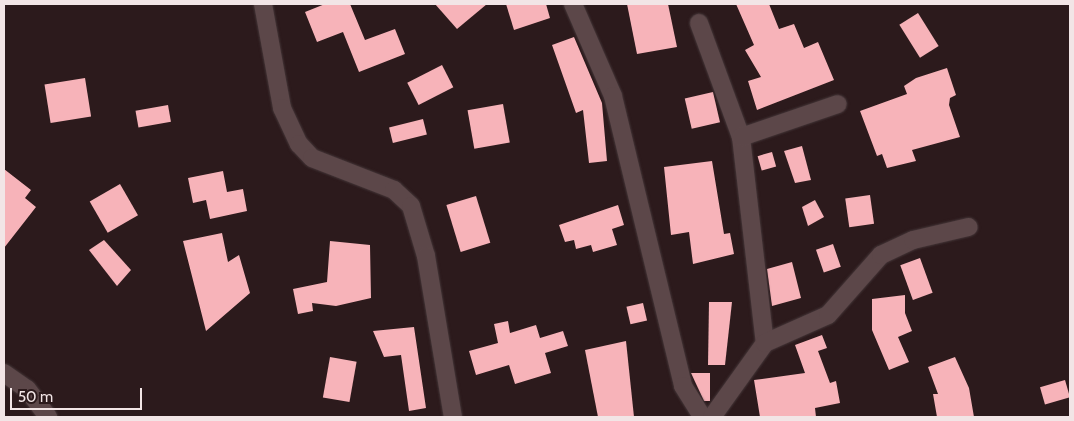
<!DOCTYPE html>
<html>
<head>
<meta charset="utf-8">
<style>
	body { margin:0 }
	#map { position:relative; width:1074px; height:421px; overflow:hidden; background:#2c1a1c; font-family:Cabin,sans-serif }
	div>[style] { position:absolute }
	.building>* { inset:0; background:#f7b3b9; transform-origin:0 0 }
	.roads { filter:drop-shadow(0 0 1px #443638) drop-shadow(0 0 1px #443638) }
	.street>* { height:18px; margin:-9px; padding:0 9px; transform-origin:9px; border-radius:9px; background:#5c4749 }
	span { translate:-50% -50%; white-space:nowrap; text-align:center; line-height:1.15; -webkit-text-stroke:5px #2c1a1c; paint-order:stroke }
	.frame { position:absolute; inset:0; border:5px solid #f2e5e6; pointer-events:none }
	.scale { position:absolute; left:10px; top:388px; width:132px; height:22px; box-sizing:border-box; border:2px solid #f2e5e6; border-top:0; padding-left:6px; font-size:15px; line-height:18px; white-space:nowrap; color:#f2e5e6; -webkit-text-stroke:4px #2c1a1c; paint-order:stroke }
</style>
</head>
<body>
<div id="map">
	<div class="building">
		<i style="clip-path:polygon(325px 4px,350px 4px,365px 40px,395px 29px,405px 54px,359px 72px,343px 32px,317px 42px,305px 12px)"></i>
		<i style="clip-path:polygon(435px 4px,487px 4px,457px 29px)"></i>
		<i style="clip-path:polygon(506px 4px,546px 4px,550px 18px,514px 30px)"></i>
		<i style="clip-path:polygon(627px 4px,668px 4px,677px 47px,637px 54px)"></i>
		<i style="clip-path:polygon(736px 4px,769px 4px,779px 29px,794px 24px,804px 48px,818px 42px,834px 80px,757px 110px,748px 81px,761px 77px,745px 50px,754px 45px)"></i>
		<i style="left:918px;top:13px;width:39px;height:22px;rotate:58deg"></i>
		<i style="clip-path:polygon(574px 37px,602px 103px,607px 161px,589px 163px,583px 110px,576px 113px,552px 45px)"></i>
		<i style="left:442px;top:65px;width:25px;height:39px;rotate:63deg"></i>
		<i style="clip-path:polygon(947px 68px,956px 95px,950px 98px,949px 105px,960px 137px,912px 150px,916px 161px,887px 168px,882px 154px,877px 156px,860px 111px,907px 94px,904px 86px,916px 78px)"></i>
		<i style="left:85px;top:78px;width:39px;height:41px;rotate:81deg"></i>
		<i style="left:713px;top:92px;width:31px;height:29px;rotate:77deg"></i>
		<i style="left:503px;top:104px;width:39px;height:36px;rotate:80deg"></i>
		<i style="left:168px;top:105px;width:17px;height:33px;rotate:80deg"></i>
		<i style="left:423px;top:119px;width:16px;height:35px;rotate:76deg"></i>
		<i style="clip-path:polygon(802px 146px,811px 180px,795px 183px,784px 151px)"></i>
		<i style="left:772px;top:152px;width:15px;height:15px;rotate:74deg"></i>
		<i style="clip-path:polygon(712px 161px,724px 234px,730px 233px,734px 254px,693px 264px,689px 232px,671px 235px,664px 167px)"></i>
		<i style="clip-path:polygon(4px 169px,31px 190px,25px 198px,36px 207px,4px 248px)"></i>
		<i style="clip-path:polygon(223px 171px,227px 192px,243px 189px,247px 211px,210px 219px,206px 200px,193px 203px,188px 178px)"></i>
		<i style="left:120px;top:184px;width:36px;height:35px;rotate:60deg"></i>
		<i style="left:870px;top:195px;width:29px;height:25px;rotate:82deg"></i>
		<i style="left:476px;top:196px;width:49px;height:31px;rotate:73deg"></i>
		<i style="clip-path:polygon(815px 200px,824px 217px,808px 226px,802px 207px)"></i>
		<i style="clip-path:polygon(618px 205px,624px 225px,612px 229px,617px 245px,593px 252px,591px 245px,576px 249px,574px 240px,565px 242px,559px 225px)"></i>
		<i style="clip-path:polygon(222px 233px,228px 262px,239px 255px,250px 293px,206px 331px,183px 241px)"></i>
		<i style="clip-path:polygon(104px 240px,131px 270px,117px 286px,89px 250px)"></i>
		<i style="clip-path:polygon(330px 241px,370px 245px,371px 298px,336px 306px,312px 303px,313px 311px,298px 314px,293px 289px,327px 282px)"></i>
		<i style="left:833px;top:244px;width:24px;height:18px;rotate:71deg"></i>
		<i style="left:920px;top:258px;width:37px;height:21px;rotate:70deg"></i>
		<i style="clip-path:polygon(792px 262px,801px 298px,772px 306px,767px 269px)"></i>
		<i style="clip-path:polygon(905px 295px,905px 313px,912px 331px,898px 337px,909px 362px,889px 370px,872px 330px,872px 299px)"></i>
		<i style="clip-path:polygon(709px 302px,732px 302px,725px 365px,708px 365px)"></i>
		<i style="left:643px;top:303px;width:18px;height:17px;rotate:77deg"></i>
		<i style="clip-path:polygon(508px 321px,510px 333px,536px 325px,540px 338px,563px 331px,568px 346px,545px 353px,551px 373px,515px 384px,509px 365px,476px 375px,469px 351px,498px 343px,494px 324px)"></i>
		<i style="clip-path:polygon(414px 327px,426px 408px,409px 411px,401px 355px,384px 357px,373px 331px)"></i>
		<i style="clip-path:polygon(822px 335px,827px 348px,818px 351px,830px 383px,836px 381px,840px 403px,815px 408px,816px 417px,760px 417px,754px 380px,805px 373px,795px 345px)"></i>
		<i style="clip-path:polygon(626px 341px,634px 417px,598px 417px,585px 350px)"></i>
		<i style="left:330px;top:357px;width:27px;height:41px;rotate:10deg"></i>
		<i style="clip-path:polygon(955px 357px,969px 388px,974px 417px,937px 417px,933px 394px,938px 394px,928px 367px)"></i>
		<i style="clip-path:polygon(691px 373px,710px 373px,710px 401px,704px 401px)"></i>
		<i style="left:1065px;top:380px;width:18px;height:26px;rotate:74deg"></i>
	</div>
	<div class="roads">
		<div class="street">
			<i style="left:263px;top:4px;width:106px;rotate:79.6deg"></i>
			<i style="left:282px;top:108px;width:40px;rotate:65deg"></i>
			<i style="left:299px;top:144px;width:19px;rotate:47deg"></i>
			<i style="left:312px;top:158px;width:88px;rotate:21.3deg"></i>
			<i style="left:394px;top:190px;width:23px;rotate:43deg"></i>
			<i style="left:411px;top:206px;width:52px;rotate:73.3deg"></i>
			<i style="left:426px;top:256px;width:163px;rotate:80.5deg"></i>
			<i style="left:573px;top:4px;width:100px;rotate:66.5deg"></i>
			<i style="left:613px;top:96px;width:298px;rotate:76.4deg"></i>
			<i style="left:683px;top:386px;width:36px;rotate:58deg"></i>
			<i style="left:699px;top:23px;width:121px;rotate:69.8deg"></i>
			<i style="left:741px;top:137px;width:207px;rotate:83.4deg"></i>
			<i style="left:741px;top:137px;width:102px;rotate:-18.8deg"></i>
			<i style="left:4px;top:373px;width:28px;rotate:35deg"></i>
			<i style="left:27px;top:389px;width:35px;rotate:53deg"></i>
			<i style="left:712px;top:417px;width:91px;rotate:-54.4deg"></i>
			<i style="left:765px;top:343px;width:69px;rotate:-24deg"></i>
			<i style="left:828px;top:315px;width:80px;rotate:-48.5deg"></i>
			<i style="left:881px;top:255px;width:35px;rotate:-25deg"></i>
			<i style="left:913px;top:240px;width:57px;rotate:-13.1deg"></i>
		</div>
	</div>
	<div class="frame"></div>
	<div class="scale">50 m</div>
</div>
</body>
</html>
